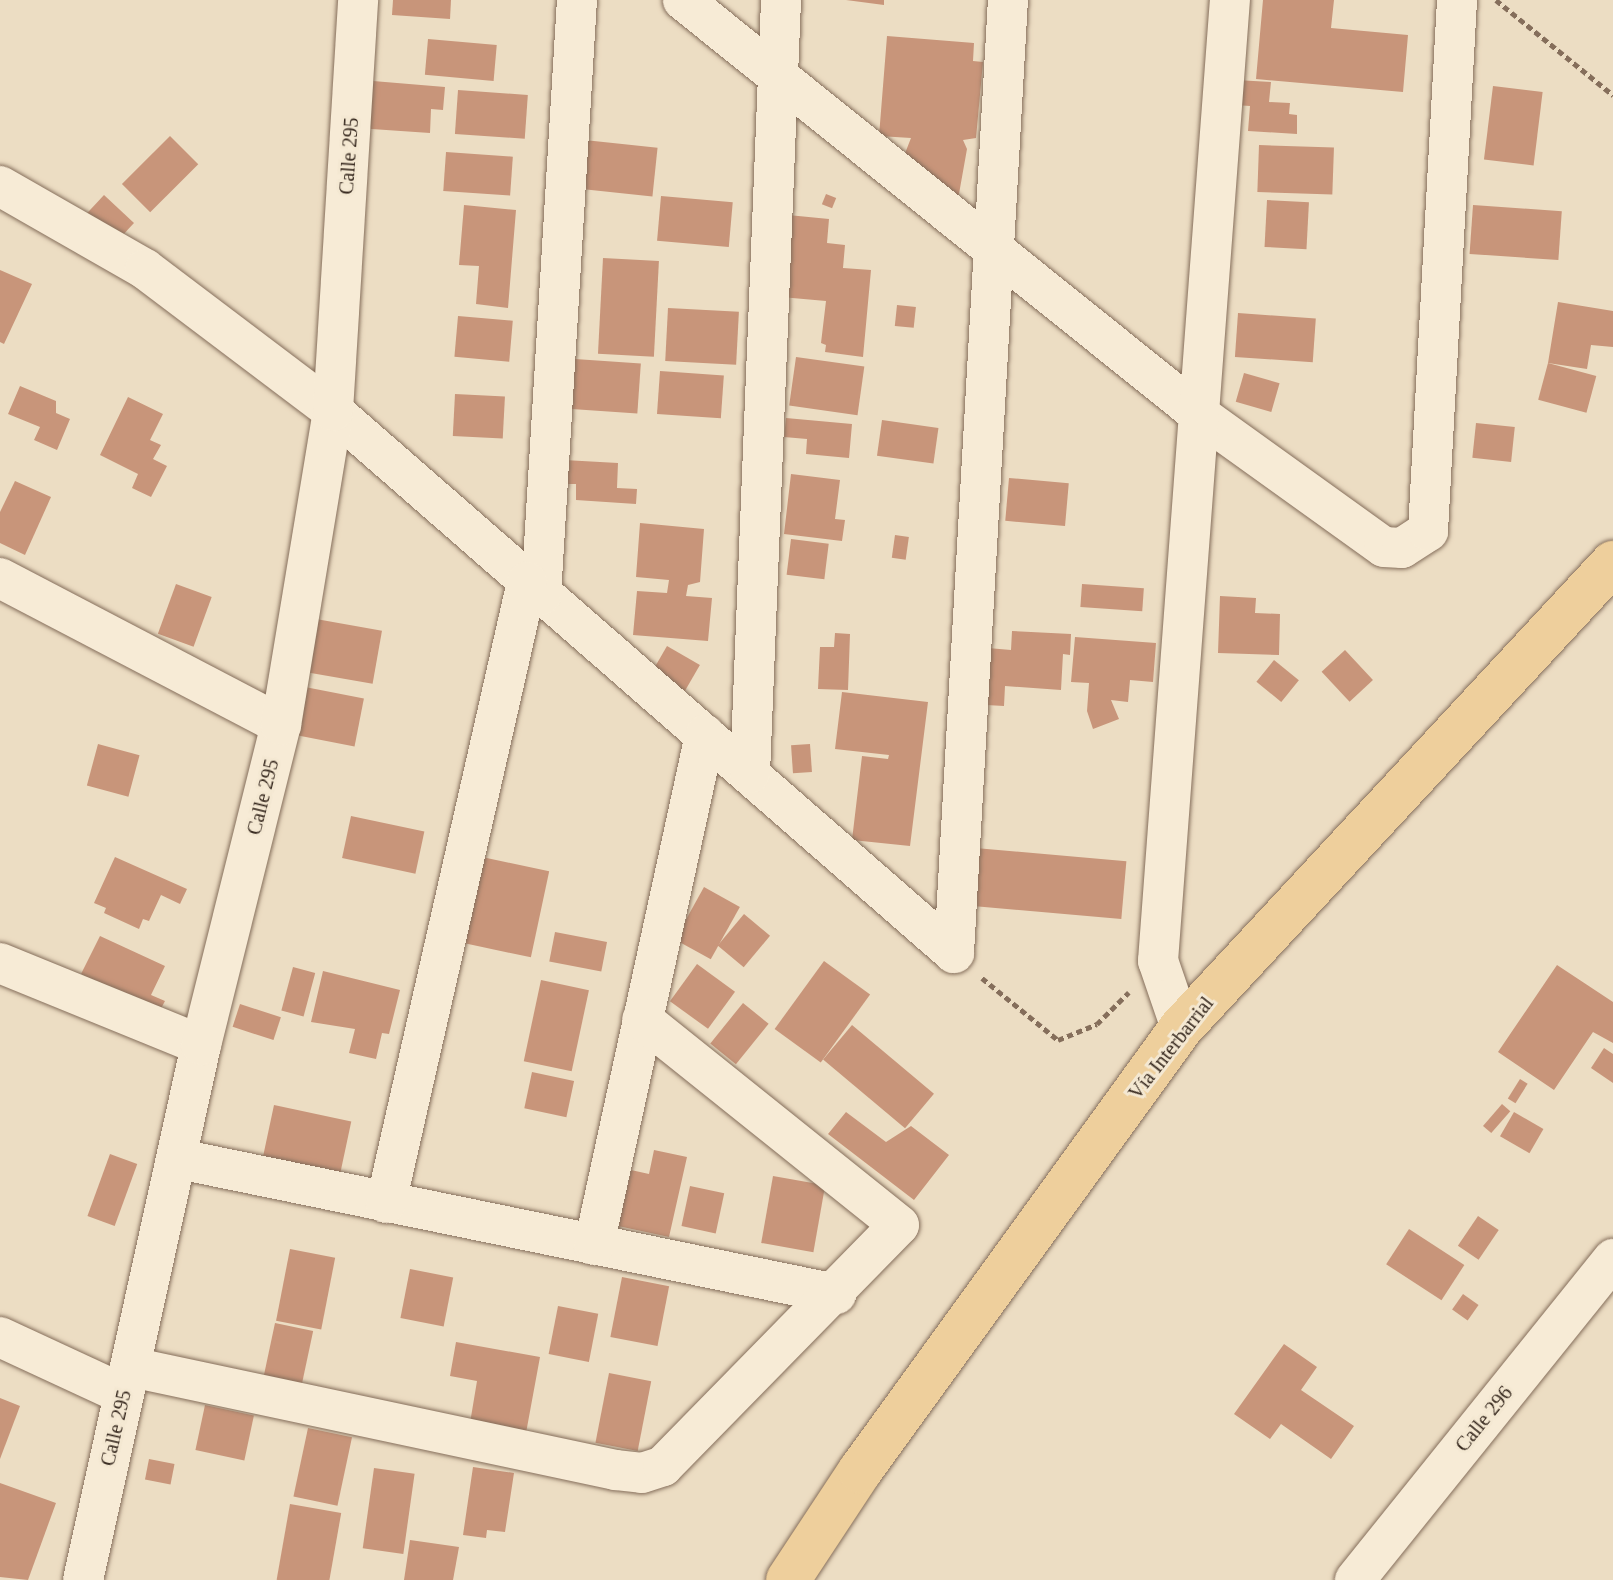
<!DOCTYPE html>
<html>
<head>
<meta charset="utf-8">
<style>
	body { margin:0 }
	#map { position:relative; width:1613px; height:1580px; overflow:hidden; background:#ecddc3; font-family:"Times New Roman",serif }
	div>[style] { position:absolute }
	.building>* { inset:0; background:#c8957a; transform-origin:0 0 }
	.path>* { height:5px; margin-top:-2.5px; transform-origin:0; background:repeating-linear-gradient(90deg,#856e5b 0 6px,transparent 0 10px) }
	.roads { filter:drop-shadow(0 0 2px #856e5b) drop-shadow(0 0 2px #856e5b) }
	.street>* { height:40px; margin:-20px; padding:0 20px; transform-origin:20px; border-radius:20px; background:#f7ebd6 }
	.primary>* { height:44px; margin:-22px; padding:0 22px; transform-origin:22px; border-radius:22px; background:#eecf9c }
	span { translate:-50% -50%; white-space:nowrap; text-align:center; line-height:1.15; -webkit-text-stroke:6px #f4e8d2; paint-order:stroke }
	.street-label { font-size:20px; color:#36281e }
</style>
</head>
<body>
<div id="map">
	<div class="building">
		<i style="clip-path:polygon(393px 0,451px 0,450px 19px,392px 15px)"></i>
		<i style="clip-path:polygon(846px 0,884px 0,884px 5px)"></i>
		<i style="clip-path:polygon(1263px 0,1334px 0,1331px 28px,1408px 35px,1403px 92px,1256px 79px)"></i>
		<i style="clip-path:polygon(887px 36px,974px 43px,973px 61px,983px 62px,976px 138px,963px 140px,967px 149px,957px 205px,902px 161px,911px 138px,879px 136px)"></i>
		<i style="left:428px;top:39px;width:69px;height:36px;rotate:5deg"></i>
		<i style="clip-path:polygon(361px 80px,445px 87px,443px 110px,431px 109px,430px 133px,357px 128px)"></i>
		<i style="clip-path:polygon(1236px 80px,1271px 82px,1269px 102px,1290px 103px,1289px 114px,1297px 115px,1297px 134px,1248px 131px,1250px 106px,1235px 105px)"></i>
		<i style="left:1493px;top:86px;width:50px;height:74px;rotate:7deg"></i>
		<i style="left:458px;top:90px;width:70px;height:44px;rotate:4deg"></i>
		<i style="left:170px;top:136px;width:40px;height:68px;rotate:45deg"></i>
		<i style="left:575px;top:139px;width:83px;height:49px;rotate:6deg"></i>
		<i style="left:1259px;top:145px;width:75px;height:47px;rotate:2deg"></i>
		<i style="left:446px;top:152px;width:67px;height:39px;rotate:4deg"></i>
		<i style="left:826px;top:194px;width:11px;height:11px;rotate:22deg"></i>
		<i style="left:104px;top:195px;width:41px;height:29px;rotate:43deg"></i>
		<i style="left:661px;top:196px;width:72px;height:45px;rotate:5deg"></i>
		<i style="left:1267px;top:200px;width:42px;height:47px;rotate:3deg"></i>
		<i style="clip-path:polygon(464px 205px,516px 210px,508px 308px,476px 304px,479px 266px,459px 265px)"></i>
		<i style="left:1473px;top:205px;width:89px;height:49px;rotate:4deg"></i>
		<i style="clip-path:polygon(788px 215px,829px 219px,827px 243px,845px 245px,843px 268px,871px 270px,863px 357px,825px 352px,826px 345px,821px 343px,826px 301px,781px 297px)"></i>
		<i style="left:603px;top:258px;width:56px;height:96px;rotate:3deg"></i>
		<i style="clip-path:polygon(0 270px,32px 284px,4px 344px,0 342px)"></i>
		<i style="clip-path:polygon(1558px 302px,1613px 311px,1613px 347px,1591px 345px,1587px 369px,1548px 363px)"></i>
		<i style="left:897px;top:305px;width:19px;height:21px;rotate:6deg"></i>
		<i style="left:668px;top:308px;width:71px;height:53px;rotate:3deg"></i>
		<i style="left:1238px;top:313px;width:78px;height:44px;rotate:4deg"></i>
		<i style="left:458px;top:316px;width:55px;height:41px;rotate:5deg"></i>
		<i style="left:796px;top:357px;width:69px;height:49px;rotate:8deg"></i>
		<i style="left:575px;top:359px;width:66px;height:50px;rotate:4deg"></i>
		<i style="left:1548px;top:363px;width:50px;height:38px;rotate:15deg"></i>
		<i style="left:660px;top:371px;width:64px;height:43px;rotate:4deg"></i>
		<i style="left:1244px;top:373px;width:37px;height:30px;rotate:16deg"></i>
		<i style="clip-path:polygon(20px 386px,56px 401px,56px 413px,70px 419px,57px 450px,34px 440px,40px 427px,8px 414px)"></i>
		<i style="left:455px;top:394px;width:50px;height:42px;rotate:3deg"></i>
		<i style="clip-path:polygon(128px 397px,163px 414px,150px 440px,161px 445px,153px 459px,167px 466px,151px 497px,132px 488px,138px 474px,100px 455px)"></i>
		<i style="clip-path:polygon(786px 418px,852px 424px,849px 458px,806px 454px,807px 439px,784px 437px)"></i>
		<i style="left:882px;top:420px;width:57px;height:36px;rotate:8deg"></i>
		<i style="left:1476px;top:423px;width:39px;height:35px;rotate:6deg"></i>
		<i style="clip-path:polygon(564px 460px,618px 463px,617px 488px,637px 489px,636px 504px,576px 500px,576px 484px,563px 484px)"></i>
		<i style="clip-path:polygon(791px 474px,840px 480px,835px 519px,845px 520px,842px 541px,784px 534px)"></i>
		<i style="left:1009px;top:478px;width:60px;height:43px;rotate:5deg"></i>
		<i style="clip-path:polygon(15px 481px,51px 497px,25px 555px,0 543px,0 512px)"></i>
		<i style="clip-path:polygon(640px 523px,704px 529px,700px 582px,688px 585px,686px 596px,712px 598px,708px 641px,633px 635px,637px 591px,667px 593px,669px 580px,636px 577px)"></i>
		<i style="left:895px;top:535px;width:14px;height:23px;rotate:8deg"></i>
		<i style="left:791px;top:539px;width:38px;height:36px;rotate:7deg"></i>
		<i style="left:176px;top:584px;width:38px;height:53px;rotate:20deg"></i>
		<i style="left:1082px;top:584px;width:62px;height:23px;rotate:4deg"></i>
		<i style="clip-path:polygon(1220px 596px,1256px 598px,1255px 613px,1280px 614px,1279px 655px,1218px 653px)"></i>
		<i style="left:316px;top:619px;width:67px;height:54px;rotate:10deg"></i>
		<i style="clip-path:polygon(1012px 631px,1071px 634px,1070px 655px,1063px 654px,1061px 690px,1005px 686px,1004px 706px,969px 704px,988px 648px,1011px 650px)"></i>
		<i style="clip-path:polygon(835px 633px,850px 634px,848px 690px,818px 689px,820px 647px,834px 647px)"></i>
		<i style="clip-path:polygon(1075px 637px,1156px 643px,1153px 682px,1130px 680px,1128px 702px,1111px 700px,1119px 719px,1093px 729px,1087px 711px,1089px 683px,1071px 682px)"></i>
		<i style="left:667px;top:646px;width:38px;height:33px;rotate:30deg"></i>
		<i style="left:1345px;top:650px;width:41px;height:32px;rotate:47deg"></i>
		<i style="left:1274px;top:660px;width:32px;height:28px;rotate:39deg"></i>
		<i style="left:305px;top:687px;width:60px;height:49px;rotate:11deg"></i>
		<i style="clip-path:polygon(842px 692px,928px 702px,910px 846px,852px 840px,862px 756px,888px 759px,889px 755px,835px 749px)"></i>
		<i style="left:98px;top:744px;width:43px;height:43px;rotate:15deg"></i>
		<i style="left:810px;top:744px;width:28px;height:19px;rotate:86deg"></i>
		<i style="left:351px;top:816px;width:75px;height:43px;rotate:12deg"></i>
		<i style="left:964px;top:847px;width:163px;height:58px;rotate:5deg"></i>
		<i style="left:468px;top:854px;width:83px;height:88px;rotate:12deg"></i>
		<i style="clip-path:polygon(115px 857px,187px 889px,180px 904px,161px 895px,149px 921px,143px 919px,139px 929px,104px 913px,106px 908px,94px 903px)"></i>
		<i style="left:704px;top:887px;width:41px;height:60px;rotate:29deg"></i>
		<i style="left:744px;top:914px;width:34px;height:41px;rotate:40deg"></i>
		<i style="left:555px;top:932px;width:53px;height:30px;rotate:11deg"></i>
		<i style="clip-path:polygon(100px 936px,165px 966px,151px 995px,165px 1001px,157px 1016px,81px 974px)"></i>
		<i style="left:824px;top:961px;width:57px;height:84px;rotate:36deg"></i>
		<i style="left:697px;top:964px;width:47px;height:46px;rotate:36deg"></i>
		<i style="clip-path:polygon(1557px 965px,1613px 1002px,1613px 1043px,1593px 1032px,1554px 1090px,1498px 1052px)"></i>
		<i style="left:293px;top:967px;width:23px;height:45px;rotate:15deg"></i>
		<i style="clip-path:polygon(323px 971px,400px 990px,389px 1034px,382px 1033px,376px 1059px,349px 1053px,355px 1029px,311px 1022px)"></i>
		<i style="left:541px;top:980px;width:49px;height:83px;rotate:12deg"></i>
		<i style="left:743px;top:1003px;width:33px;height:52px;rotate:39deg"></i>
		<i style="left:240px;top:1004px;width:43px;height:24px;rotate:18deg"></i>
		<i style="left:852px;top:1025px;width:107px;height:45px;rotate:40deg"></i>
		<i style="clip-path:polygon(1604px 1048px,1613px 1054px,1613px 1083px,1591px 1068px)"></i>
		<i style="left:532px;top:1072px;width:43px;height:37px;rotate:12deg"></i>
		<i style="left:1520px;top:1079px;width:9px;height:23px;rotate:32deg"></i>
		<i style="left:1502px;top:1104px;width:11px;height:29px;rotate:41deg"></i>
		<i style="left:274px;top:1105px;width:79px;height:65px;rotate:12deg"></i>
		<i style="clip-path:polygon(846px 1112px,886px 1142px,911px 1126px,949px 1155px,914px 1200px,828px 1134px)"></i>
		<i style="left:1514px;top:1112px;width:34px;height:28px;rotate:30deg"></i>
		<i style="clip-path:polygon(654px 1150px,687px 1157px,669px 1237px,618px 1226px,631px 1170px,649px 1174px)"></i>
		<i style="left:110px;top:1154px;width:29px;height:66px;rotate:20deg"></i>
		<i style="left:773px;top:1176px;width:53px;height:68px;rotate:10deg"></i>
		<i style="left:690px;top:1186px;width:35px;height:41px;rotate:12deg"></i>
		<i style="left:1478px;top:1216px;width:25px;height:36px;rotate:34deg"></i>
		<i style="left:1409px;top:1229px;width:66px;height:42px;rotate:33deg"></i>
		<i style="left:290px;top:1249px;width:46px;height:73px;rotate:11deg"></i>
		<i style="left:410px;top:1269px;width:44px;height:50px;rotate:11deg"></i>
		<i style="left:622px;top:1277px;width:48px;height:61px;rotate:11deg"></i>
		<i style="left:1463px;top:1294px;width:19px;height:19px;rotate:35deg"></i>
		<i style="left:558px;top:1306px;width:41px;height:49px;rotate:11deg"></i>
		<i style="left:275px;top:1323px;width:39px;height:61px;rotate:12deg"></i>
		<i style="clip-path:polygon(456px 1342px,540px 1357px,526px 1433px,470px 1423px,477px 1381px,450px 1376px)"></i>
		<i style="clip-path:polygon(1284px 1344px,1317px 1367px,1301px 1390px,1354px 1426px,1331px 1459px,1281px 1424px,1270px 1439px,1234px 1414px)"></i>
		<i style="left:609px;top:1373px;width:43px;height:71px;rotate:11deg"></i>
		<i style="clip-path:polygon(0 1398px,20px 1406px,0 1459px)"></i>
		<i style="left:205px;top:1405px;width:50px;height:46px;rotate:12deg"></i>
		<i style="left:308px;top:1428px;width:45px;height:70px;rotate:12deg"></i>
		<i style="left:149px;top:1459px;width:26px;height:21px;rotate:11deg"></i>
		<i style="clip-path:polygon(473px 1467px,514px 1473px,505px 1532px,487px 1530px,486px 1538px,463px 1535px)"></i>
		<i style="left:374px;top:1468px;width:41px;height:81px;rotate:8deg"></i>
		<i style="clip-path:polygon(0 1483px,56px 1503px,28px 1580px,0 1577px)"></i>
		<i style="left:290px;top:1504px;width:52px;height:77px;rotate:10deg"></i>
		<i style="clip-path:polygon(410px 1540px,459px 1547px,453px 1580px,404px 1580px)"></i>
	</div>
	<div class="path">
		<i style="left:1496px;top:0;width:151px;rotate:39.1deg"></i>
		<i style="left:982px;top:978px;width:98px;rotate:39.2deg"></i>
		<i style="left:1058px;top:1040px;width:42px;rotate:-22.3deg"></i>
		<i style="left:1097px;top:1024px;width:45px;rotate:-45deg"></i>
	</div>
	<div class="roads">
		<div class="street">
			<i style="left:683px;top:0;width:663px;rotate:38.75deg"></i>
			<i style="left:1200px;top:415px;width:226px;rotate:35.7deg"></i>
			<i style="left:1384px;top:547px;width:18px;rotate:3deg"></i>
			<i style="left:1402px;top:548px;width:31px;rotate:-33deg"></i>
			<i style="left:1428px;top:531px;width:532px;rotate:-86.87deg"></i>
			<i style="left:0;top:186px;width:167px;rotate:29.8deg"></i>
			<i style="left:145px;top:269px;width:236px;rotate:37.1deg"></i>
			<i style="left:333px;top:411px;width:824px;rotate:41.11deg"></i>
			<i style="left:0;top:578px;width:317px;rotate:27.6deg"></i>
			<i style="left:541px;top:595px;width:596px;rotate:-86.54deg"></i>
			<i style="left:750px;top:773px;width:774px;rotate:-87.7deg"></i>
			<i style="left:954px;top:953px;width:955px;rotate:-86.76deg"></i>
			<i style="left:0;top:963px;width:217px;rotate:22.2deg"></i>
			<i style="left:1181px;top:1028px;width:71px;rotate:-108.9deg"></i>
			<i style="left:1158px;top:961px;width:964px;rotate:-85.72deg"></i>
			<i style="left:179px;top:1159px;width:671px;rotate:11.61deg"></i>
			<i style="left:386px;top:1203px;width:637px;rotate:-77.21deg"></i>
			<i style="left:594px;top:1245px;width:522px;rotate:-77.72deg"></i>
			<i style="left:0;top:1337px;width:136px;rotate:24.9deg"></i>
			<i style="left:131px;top:1367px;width:495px;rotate:12deg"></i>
			<i style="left:615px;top:1470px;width:27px;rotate:6deg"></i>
			<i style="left:642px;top:1473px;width:22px;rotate:-18deg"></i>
			<i style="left:663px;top:1466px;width:337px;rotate:-45.6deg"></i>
			<i style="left:899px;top:1225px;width:329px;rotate:-141.3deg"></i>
			<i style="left:83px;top:1580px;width:548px;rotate:-77.56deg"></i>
			<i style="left:201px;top:1045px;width:330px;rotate:-76deg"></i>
			<i style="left:281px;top:725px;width:318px;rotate:-80.6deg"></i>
			<i style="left:333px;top:411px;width:412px;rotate:-86.5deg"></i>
			<i style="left:1355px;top:1580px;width:412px;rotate:-51.2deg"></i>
		</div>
		<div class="primary">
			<i style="left:788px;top:1580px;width:131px;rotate:-56.6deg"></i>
			<i style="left:860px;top:1471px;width:547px;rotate:-54.07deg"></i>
			<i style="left:1181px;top:1028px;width:635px;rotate:-47.11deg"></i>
		</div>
	</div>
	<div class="street-label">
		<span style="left:349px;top:156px;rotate:-86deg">Calle 295</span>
		<span style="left:263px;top:797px;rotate:-76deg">Calle 295</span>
		<span style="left:1171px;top:1048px;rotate:-52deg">Vía Interbarrial</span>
		<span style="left:1484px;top:1419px;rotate:-51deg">Calle 296</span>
		<span style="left:116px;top:1428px;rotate:-77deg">Calle 295</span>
	</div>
</div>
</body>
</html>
